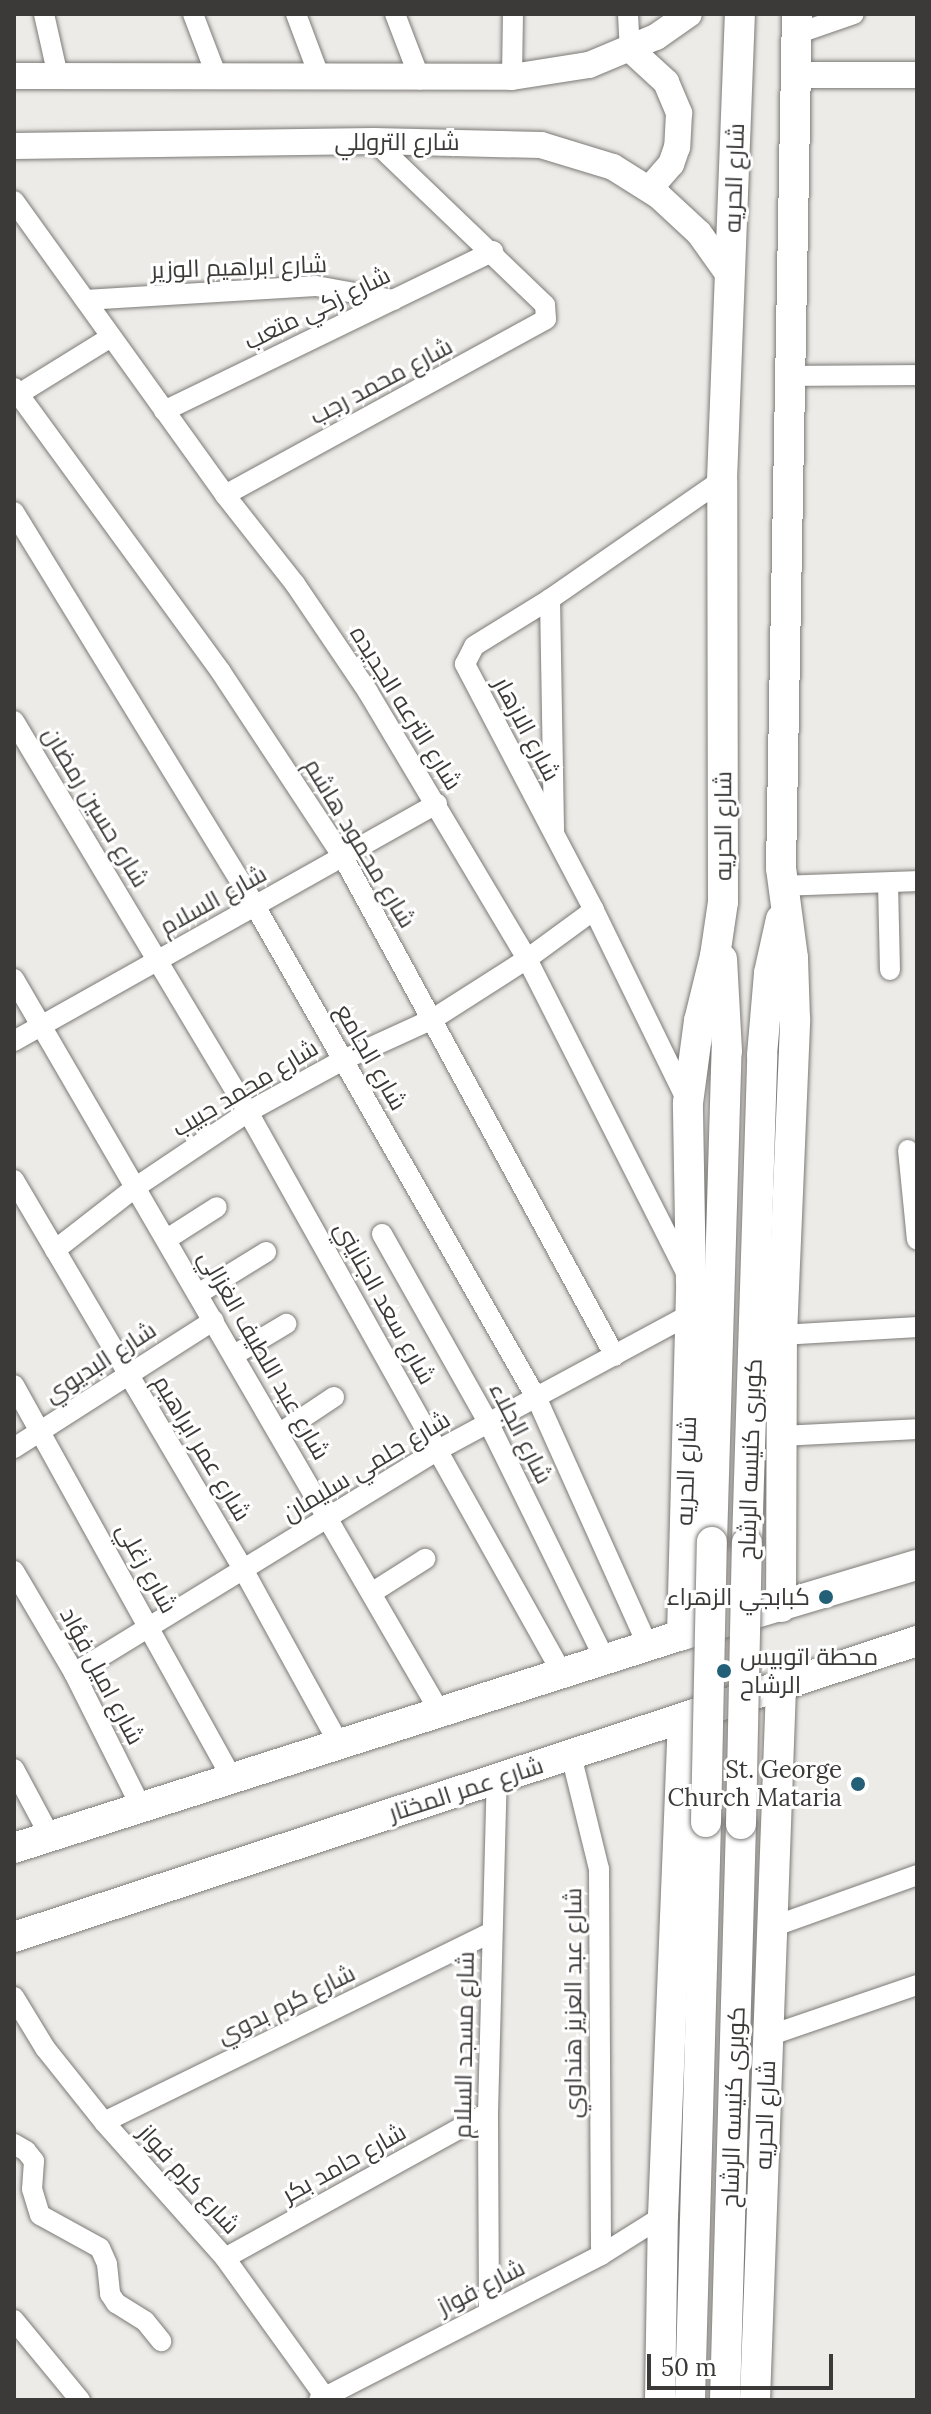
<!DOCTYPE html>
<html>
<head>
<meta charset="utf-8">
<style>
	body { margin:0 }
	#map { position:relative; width:931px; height:2414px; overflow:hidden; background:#edebe7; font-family:Lora,Cairo,serif }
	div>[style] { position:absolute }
	.roads { filter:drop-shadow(0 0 2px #7c7a77) drop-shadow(0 0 2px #7c7a77) }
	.minor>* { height:20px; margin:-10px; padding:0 10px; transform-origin:10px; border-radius:10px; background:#fff }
	.tertiary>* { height:26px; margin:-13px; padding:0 13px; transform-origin:13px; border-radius:13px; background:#fff }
	.secondary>* { height:30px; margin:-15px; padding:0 15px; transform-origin:15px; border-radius:15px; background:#fff }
	.bridges { filter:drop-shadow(0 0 2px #7c7a77) drop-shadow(0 0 2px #7c7a77) }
	.secondary-bridge>* { height:30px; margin:-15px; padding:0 15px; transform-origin:15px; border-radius:15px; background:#fff }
	.dots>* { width:22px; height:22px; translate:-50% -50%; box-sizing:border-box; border:4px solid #fff; border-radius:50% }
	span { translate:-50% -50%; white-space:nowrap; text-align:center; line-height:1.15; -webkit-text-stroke:6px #fff; paint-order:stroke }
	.street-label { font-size:24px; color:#3b3a39 }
	.poi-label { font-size:24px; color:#3b3a39 }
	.right { translate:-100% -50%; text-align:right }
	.left { translate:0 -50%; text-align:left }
	.frame { position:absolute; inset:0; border:16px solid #3b3a39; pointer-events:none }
	.scale { position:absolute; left:647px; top:2354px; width:186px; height:36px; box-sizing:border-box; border:4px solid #3b3a39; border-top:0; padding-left:10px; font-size:24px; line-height:28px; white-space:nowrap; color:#3b3a39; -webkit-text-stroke:6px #fff; paint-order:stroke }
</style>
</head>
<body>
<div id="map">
	<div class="roads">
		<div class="minor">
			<i style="left:44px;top:14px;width:64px;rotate:77.3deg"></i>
			<i style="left:193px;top:14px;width:67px;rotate:69.1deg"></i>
			<i style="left:296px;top:14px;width:68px;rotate:69.4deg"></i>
			<i style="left:395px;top:14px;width:70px;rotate:69deg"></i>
			<i style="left:628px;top:14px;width:35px;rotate:87deg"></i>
			<i style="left:796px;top:34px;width:61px;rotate:-19deg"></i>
			<i style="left:512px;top:77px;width:63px;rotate:-89.1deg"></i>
			<i style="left:14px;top:201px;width:362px;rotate:54.3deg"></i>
			<i style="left:225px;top:495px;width:113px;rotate:51.8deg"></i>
			<i style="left:295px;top:584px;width:130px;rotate:55.9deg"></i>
			<i style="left:368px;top:692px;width:311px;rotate:59.2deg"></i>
			<i style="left:527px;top:959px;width:356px;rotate:63.1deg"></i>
			<i style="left:85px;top:300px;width:231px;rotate:-3.5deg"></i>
			<i style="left:316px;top:286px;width:79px;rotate:10.2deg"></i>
			<i style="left:789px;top:376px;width:128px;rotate:-0.4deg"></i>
			<i style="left:14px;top:388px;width:351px;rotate:53.9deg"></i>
			<i style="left:221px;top:672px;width:222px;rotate:56.6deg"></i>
			<i style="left:343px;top:857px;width:568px;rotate:61.41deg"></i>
			<i style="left:14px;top:397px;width:114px;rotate:-31.7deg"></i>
			<i style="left:164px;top:411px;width:366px;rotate:-25.9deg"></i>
			<i style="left:225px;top:495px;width:366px;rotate:-28.7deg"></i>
			<i style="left:546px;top:319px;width:14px;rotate:-94deg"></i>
			<i style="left:545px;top:305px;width:237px;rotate:-136.2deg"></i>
			<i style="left:14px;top:512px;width:462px;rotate:58.5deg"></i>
			<i style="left:255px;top:906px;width:568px;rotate:60.23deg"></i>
			<i style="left:537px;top:1399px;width:271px;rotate:65.8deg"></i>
			<i style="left:550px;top:599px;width:232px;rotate:89deg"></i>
			<i style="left:14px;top:721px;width:456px;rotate:59.1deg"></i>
			<i style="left:248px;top:1112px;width:643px;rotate:60.76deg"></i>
			<i style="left:888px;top:883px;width:87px;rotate:88.7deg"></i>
			<i style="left:782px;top:886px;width:135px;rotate:-2.1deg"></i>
			<i style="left:14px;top:979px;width:848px;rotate:59.84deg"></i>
			<i style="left:14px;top:1041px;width:485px;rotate:-29.3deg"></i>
			<i style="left:688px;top:1103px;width:215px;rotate:-116deg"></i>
			<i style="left:594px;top:910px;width:278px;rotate:-117.7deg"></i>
			<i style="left:465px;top:664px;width:20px;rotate:-63deg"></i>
			<i style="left:474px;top:646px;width:89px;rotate:-31.7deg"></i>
			<i style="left:550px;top:599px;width:209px;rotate:-34.7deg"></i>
			<i style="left:908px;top:1150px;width:90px;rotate:84.3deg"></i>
			<i style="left:14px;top:1180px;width:454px;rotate:59.5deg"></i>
			<i style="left:244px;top:1571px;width:197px;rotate:61.2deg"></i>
			<i style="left:382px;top:1234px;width:218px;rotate:60.6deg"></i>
			<i style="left:489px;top:1424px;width:263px;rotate:63.8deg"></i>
			<i style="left:167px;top:1239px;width:59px;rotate:-32.6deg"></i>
			<i style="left:55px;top:1250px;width:103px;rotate:-37.9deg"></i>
			<i style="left:136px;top:1187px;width:135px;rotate:-33.8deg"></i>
			<i style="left:248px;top:1112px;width:108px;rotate:-28.7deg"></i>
			<i style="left:343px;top:1060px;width:99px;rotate:-24.5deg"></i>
			<i style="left:433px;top:1019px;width:112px;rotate:-32.6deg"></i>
			<i style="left:527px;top:959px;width:83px;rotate:-36.2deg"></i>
			<i style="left:198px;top:1294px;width:80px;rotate:-31.7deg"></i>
			<i style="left:782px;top:1335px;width:135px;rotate:-3.4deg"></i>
			<i style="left:234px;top:1355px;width:61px;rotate:-30.8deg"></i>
			<i style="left:14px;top:1385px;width:449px;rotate:61deg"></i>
			<i style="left:280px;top:1433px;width:65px;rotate:-33.7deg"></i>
			<i style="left:781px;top:1436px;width:136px;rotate:-2.9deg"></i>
			<i style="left:14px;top:1448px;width:237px;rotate:-32.6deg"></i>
			<i style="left:14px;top:1571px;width:118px;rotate:59.5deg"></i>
			<i style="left:74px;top:1673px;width:150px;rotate:63.4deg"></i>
			<i style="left:373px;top:1592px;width:62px;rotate:-32.4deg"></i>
			<i style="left:74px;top:1673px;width:427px;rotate:-31.5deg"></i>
			<i style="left:438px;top:1450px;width:287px;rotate:-28.3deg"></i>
			<i style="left:571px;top:1755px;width:117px;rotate:76.2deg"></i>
			<i style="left:599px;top:1869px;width:386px;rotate:89.7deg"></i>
			<i style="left:14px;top:1769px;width:76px;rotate:61.8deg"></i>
			<i style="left:772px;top:1927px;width:154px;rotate:-19.7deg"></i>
			<i style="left:14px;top:1997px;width:60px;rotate:58.7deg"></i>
			<i style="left:45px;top:2048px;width:95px;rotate:51.4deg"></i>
			<i style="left:104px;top:2122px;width:182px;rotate:48.3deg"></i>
			<i style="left:225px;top:2258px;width:171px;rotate:54.3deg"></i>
			<i style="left:768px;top:2036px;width:157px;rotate:-18.9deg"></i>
			<i style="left:104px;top:2122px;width:432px;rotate:-26.1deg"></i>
			<i style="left:14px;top:2144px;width:14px;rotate:30deg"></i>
			<i style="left:26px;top:2151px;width:13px;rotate:51deg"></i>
			<i style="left:34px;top:2161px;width:28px;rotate:94deg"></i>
			<i style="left:32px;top:2189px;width:27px;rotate:73deg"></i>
			<i style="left:40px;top:2215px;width:68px;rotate:28.8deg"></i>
			<i style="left:100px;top:2248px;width:17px;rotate:66deg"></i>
			<i style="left:107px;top:2264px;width:30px;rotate:84deg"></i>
			<i style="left:110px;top:2294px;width:11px;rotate:56deg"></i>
			<i style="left:116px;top:2303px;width:34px;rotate:32deg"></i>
			<i style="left:145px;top:2321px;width:26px;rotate:51deg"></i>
			<i style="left:225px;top:2258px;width:300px;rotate:-28.9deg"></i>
			<i style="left:489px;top:2312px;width:199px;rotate:-90.3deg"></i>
			<i style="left:488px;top:2113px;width:334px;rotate:-88.5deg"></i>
			<i style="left:14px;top:2320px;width:104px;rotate:50.5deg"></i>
			<i style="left:319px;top:2400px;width:317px;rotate:-27.2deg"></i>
			<i style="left:601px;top:2255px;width:73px;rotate:-32.2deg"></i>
		</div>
		<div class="tertiary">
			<i style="left:630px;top:49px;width:49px;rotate:42.5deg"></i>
			<i style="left:666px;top:82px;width:34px;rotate:67deg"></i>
			<i style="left:679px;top:113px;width:34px;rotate:93deg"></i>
			<i style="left:677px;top:147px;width:18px;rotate:109deg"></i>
			<i style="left:671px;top:164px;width:33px;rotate:131deg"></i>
			<i style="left:795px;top:75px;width:122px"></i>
			<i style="left:14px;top:76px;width:498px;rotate:0.1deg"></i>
			<i style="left:512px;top:77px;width:78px;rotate:-8.9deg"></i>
			<i style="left:589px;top:65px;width:73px;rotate:-22.7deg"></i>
			<i style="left:656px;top:37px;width:40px;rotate:-34.9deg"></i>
			<i style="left:14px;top:146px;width:360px;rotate:-0.8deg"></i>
			<i style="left:374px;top:141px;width:167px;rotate:1.4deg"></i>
			<i style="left:541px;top:145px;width:75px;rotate:17deg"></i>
			<i style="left:613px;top:167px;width:54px;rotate:32.2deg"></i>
			<i style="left:659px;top:196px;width:54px;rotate:42.8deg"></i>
			<i style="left:699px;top:233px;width:55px;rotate:54.6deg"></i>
		</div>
		<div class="secondary">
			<i style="left:712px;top:1542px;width:491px;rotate:-88.3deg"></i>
			<i style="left:727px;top:1051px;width:92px;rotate:-93.1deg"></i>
			<i style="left:747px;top:1543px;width:488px;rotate:-88.2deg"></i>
			<i style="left:762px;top:1055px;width:82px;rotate:-85.1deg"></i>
			<i style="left:769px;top:973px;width:55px;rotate:-77.5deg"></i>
			<i style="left:781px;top:1607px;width:272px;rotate:-89.8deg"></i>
			<i style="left:782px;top:1335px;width:316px;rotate:-87.6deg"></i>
			<i style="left:795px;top:1019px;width:61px;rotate:-91.9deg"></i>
			<i style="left:793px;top:958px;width:91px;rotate:-97.6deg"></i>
			<i style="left:781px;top:868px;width:854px;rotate:-88.93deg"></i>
			<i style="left:682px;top:1635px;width:352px;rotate:-88.5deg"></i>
			<i style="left:691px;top:1283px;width:180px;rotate:-91deg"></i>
			<i style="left:688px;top:1103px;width:83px;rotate:-82.4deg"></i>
			<i style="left:699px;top:1021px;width:67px;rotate:-76.2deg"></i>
			<i style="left:715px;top:956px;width:55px;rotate:-81.6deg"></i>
			<i style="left:723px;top:902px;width:422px;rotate:-90.1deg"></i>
			<i style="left:722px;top:480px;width:466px;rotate:-87.8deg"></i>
			<i style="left:14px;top:1848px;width:701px;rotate:-17.69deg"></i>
			<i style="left:682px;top:1635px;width:245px;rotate:-16.6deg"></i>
			<i style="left:14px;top:1937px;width:950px;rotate:-18.15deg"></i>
			<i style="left:660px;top:2400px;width:184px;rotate:-89.1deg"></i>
			<i style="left:663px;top:2216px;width:498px;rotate:-87.7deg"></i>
			<i style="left:690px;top:2400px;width:578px;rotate:-88.41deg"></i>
			<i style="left:725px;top:2400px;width:576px;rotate:-88.41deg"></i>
			<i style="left:755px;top:2400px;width:714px;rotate:-87.91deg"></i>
		</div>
	</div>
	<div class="bridges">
		<div class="secondary-bridge">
			<i style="left:706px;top:1822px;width:280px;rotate:-88.8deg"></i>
			<i style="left:741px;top:1824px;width:281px;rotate:-88.8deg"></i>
		</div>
	</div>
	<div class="dots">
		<i style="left:826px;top:1597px;background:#236077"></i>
		<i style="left:724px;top:1671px;background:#236077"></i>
		<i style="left:858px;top:1784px;background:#236077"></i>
	</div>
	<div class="street-label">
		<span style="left:397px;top:142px">شارع التروللي</span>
		<span style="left:734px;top:178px;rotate:-88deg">شارع الحريه</span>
		<span style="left:239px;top:267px;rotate:-2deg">شارع ابراهيم الوزير</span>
		<span style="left:317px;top:308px;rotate:-26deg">شارع زكي متعب</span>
		<span style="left:381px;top:381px;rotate:-28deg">شارع محمد رجب</span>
		<span style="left:406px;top:708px;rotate:58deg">شارع الترعه الجديده</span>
		<span style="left:527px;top:729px;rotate:62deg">شارع الازهار</span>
		<span style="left:96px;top:807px;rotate:59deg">شارع حسين رمضان</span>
		<span style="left:723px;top:826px;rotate:-90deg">شارع الحريه</span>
		<span style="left:360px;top:843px;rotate:59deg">شارع محمود هاشم</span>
		<span style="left:213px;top:900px;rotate:-29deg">شارع السلام</span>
		<span style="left:371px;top:1057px;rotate:60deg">شارع الجامع</span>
		<span style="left:245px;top:1088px;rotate:-31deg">شارع محمد حبيب</span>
		<span style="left:385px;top:1303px;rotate:61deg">شارع سعد الجنايني</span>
		<span style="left:264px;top:1355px;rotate:60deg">شارع عبد اللطيف الغزالي</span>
		<span style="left:100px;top:1362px;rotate:-33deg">شارع البديوي</span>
		<span style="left:521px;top:1433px;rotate:63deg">شارع الجلاء</span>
		<span style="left:202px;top:1448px;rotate:59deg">شارع عمر ابراهيم</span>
		<span style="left:750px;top:1459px;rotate:-88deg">كوبرى كنيسه الرشاح</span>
		<span style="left:366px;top:1466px;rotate:-31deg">شارع حلمي سليمان</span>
		<span style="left:686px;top:1471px;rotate:-88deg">شارع الحريه</span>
		<span style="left:147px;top:1568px;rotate:61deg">شارع زغلي</span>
		<span style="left:102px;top:1676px;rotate:62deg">شارع اميل فؤاد</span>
		<span style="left:466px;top:1789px;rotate:-18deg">شارع عمر المختار</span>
		<span style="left:573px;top:2003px;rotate:-90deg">شارع عبد العزيز هنداوي</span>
		<span style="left:286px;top:2004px;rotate:-26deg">شارع كرم بدوي</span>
		<span style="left:464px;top:2045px;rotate:-89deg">شارع مسجد السلام</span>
		<span style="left:733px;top:2107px;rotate:-88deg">كوبرى كنيسه الرشاح</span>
		<span style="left:765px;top:2115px;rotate:-88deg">شارع الحريه</span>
		<span style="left:344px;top:2163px;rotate:-29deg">شارع حامد بكر</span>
		<span style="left:189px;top:2179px;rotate:48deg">شارع كرم فواز</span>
		<span style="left:481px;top:2287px;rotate:-27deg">شارع فواز</span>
	</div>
	<div class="poi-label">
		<span class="right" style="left:810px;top:1597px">كبابجي الزهراء</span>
		<span class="left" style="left:740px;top:1671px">محطة اتوبيس<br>الرشاح</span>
		<span class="right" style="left:842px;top:1784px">St. George<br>Church Mataria</span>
	</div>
	<div class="frame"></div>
	<div class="scale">50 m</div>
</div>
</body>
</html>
